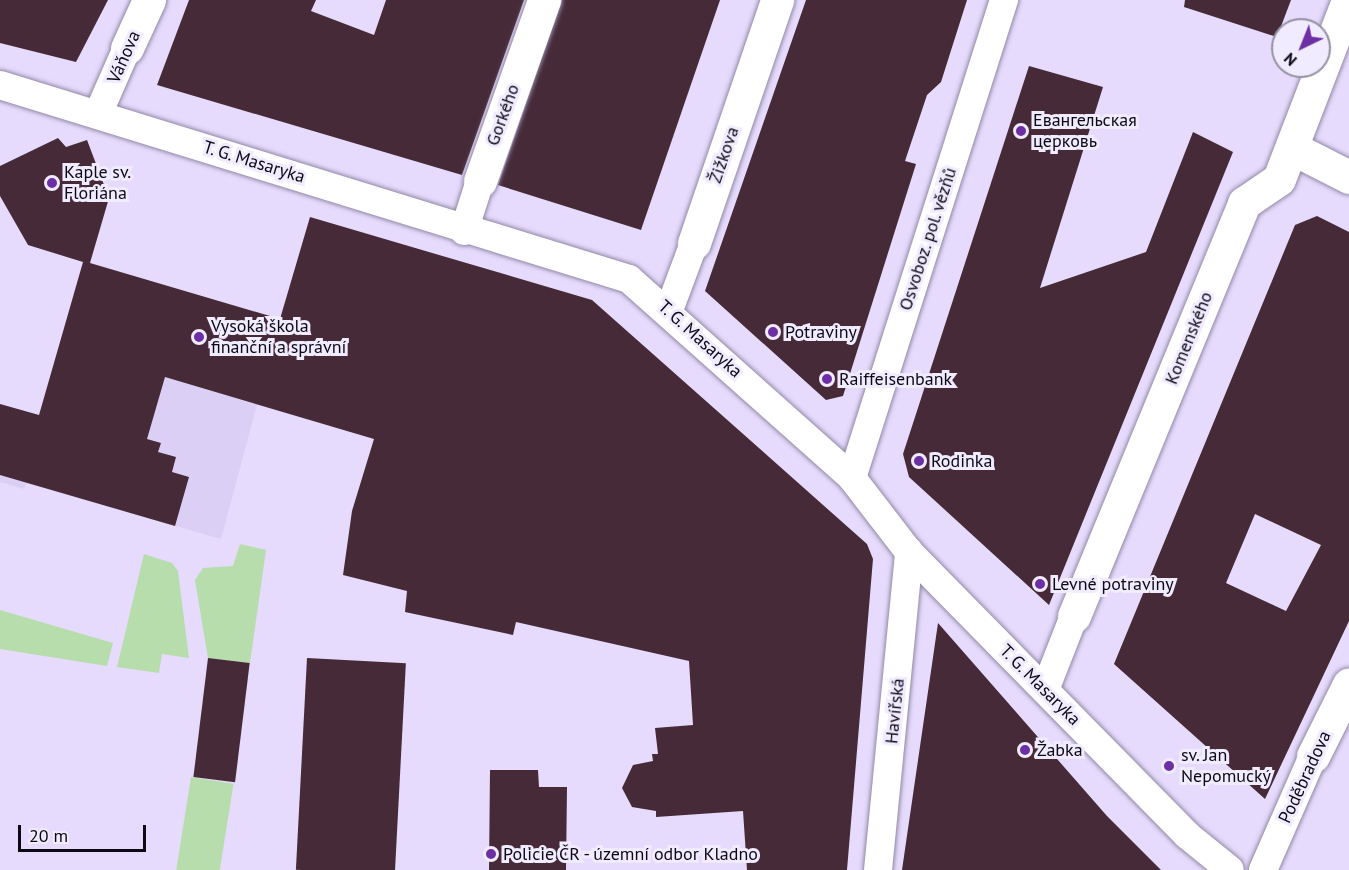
<!DOCTYPE html>
<html>
<head>
<meta charset="utf-8">
<style>
	body { margin:0 }
	#map { position:relative; width:1349px; height:870px; overflow:hidden; background:#e6dbfc; font-family:"PT Sans",sans-serif }
	div>[style] { position:absolute }
	.built>* { inset:0; background:#dccff6 }
	.green>* { inset:0; background:#b7ddac; transform-origin:0 0 }
	.building>* { inset:0; background:#462a38; transform-origin:0 0 }
	.roads { filter:drop-shadow(0 0 2px #9288a6) drop-shadow(0 0 2px #9288a6) }
	.pedestrian>* { height:28px; margin:-14px; padding:0 14px; transform-origin:14px; border-radius:14px; background:#fff }
	.minor>* { height:33px; margin:-16.5px; padding:0 16.5px; transform-origin:16.5px; border-radius:16.5px; background:#fff }
	.dots>* { width:16px; height:16px; translate:-50% -50%; box-sizing:border-box; border:3px solid #f1ebff; border-radius:50% }
	span { translate:-50% -50%; white-space:nowrap; text-align:center; line-height:1.15; -webkit-text-stroke:6px #f1ebff; paint-order:stroke }
	.street-label { font-size:18px; color:#0d0914 }
	.poi-label { font-size:18px; color:#0d0914 }
	.left { translate:0 -50%; text-align:left }
	.north { position:absolute; left:1271px; top:18px; width:60px; height:60px; box-sizing:border-box; background:#f1ebff; border:2px solid #9691a1; border-radius:50%; rotate:223deg; font-size:16px; font-weight:700; line-height:24px; text-align:center; color:#0d0914 }
	.north::after { content:''; display:block; margin:auto; width:21px; height:27px; background:#6c2fa4; clip-path:polygon(50% 0,100% 100%,50% 72%,0 100%) }
	.scale { position:absolute; left:18px; top:825px; width:128px; height:27px; box-sizing:border-box; border:3px solid #0d0914; border-top:0; padding-left:8px; font-size:18px; line-height:21px; white-space:nowrap; color:#0d0914; -webkit-text-stroke:4px #f1ebff; paint-order:stroke }
</style>
</head>
<body>
<div id="map">
	<div class="built">
		<i style="clip-path:polygon(280px 319px,221px 539px,26px 483px,24px 489px,0 482px,0 404px,39px 415px)"></i>
	</div>
	<div class="green">
		<i style="clip-path:polygon(240px 544px,266px 550px,250px 663px,208px 658px,195px 580px,203px 568px,233px 566px)"></i>
		<i style="clip-path:polygon(144px 554px,172px 563px,178px 571px,189px 658px,162px 654px,159px 673px,117px 667px)"></i>
		<i style="clip-path:polygon(0 610px,113px 643px,107px 666px,0 649px)"></i>
		<i style="left:191px;top:777px;width:43px;height:94px;rotate:9deg"></i>
	</div>
	<div class="building">
		<i style="clip-path:polygon(0 0,108px 0,76px 62px,0 43px)"></i>
		<i style="clip-path:polygon(189px 0,316px 0,311px 11px,374px 35px,386px 0,524px 0,462px 175px,157px 85px)"></i>
		<i style="clip-path:polygon(562px 0,720px 0,641px 230px,498px 185px)"></i>
		<i style="clip-path:polygon(806px 0,967px 0,941px 82px,927px 95px,905px 161px,916px 164px,843px 396px,826px 400px,705px 291px)"></i>
		<i style="clip-path:polygon(1185px 0,1291px 0,1277px 37px,1184px 7px)"></i>
		<i style="clip-path:polygon(1029px 66px,1103px 87px,1040px 288px,1146px 252px,1193px 132px,1233px 152px,1049px 605px,909px 477px,903px 454px)"></i>
		<i style="clip-path:polygon(58px 138px,66px 147px,87px 140px,109px 198px,90px 263px,280px 319px,310px 217px,592px 300px,867px 544px,873px 559px,847px 870px,747px 870px,743px 811px,656px 817px,656px 811px,632px 807px,622px 788px,633px 765px,653px 761px,652px 754px,658px 754px,655px 728px,693px 725px,689px 661px,516px 622px,513px 635px,405px 612px,407px 591px,343px 575px,352px 511px,374px 439px,165px 377px,147px 439px,161px 443px,158px 452px,176px 457px,172px 472px,189px 477px,175px 526px,0 475px,0 404px,39px 415px,83px 262px,28px 245px,0 196px,0 166px)"></i>
		<i style="clip-path:polygon(evenodd,1317px 216px,1349px 232px,1349px 621px,1265px 799px,1114px 664px,1295px 225px,1317px 216px,1255px 514px,1321px 545px,1286px 611px,1226px 583px,1255px 514px)"></i>
		<i style="clip-path:polygon(938px 623px,1107px 816px,1161px 870px,902px 870px)"></i>
		<i style="left:208px;top:658px;width:42px;height:120px;rotate:7deg"></i>
		<i style="left:307px;top:658px;width:99px;height:212px;rotate:3deg"></i>
		<i style="clip-path:polygon(490px 770px,538px 770px,539px 787px,567px 787px,566px 870px,489px 870px)"></i>
	</div>
	<div class="roads">
		<div class="pedestrian">
			<i style="left:0;top:85px;width:658px;rotate:17.14deg"></i>
			<i style="left:629px;top:279px;width:299px;rotate:41.7deg"></i>
			<i style="left:852px;top:478px;width:93px;rotate:52.4deg"></i>
			<i style="left:909px;top:552px;width:397px;rotate:45.5deg"></i>
			<i style="left:1187px;top:835px;width:55px;rotate:39.1deg"></i>
			<i style="left:98px;top:114px;width:72px;rotate:-66.3deg"></i>
			<i style="left:464px;top:231px;width:52px;rotate:-72.3deg"></i>
			<i style="left:669px;top:310px;width:72px;rotate:-69.5deg"></i>
			<i style="left:852px;top:478px;width:502px;rotate:-72.36deg"></i>
			<i style="left:1045px;top:690px;width:79px;rotate:-68.6deg"></i>
			<i style="left:878px;top:870px;width:320px;rotate:-84.4deg"></i>
			<i style="left:1263px;top:870px;width:124px;rotate:-66.3deg"></i>
		</div>
		<div class="minor">
			<i style="left:127px;top:48px;width:53px;rotate:-65.4deg"></i>
			<i style="left:1292px;top:148px;width:64px;rotate:27deg"></i>
			<i style="left:480px;top:181px;width:192px;rotate:-70.5deg"></i>
			<i style="left:694px;top:243px;width:257px;rotate:-71.1deg"></i>
			<i style="left:1074px;top:616px;width:447px;rotate:-67.6deg"></i>
			<i style="left:1244px;top:203px;width:42px;rotate:-34.4deg"></i>
			<i style="left:1279px;top:179px;width:192px;rotate:-68.9deg"></i>
			<i style="left:1313px;top:756px;width:80px;rotate:-63.4deg"></i>
		</div>
	</div>
	<div class="dots">
		<i style="left:1021px;top:131px;background:#6c2fa4"></i>
		<i style="left:52px;top:183px;background:#6c2fa4"></i>
		<i style="left:773px;top:332px;background:#6c2fa4"></i>
		<i style="left:199px;top:337px;background:#6c2fa4"></i>
		<i style="left:827px;top:379px;background:#6c2fa4"></i>
		<i style="left:919px;top:461px;background:#6c2fa4"></i>
		<i style="left:1040px;top:584px;background:#6c2fa4"></i>
		<i style="left:1025px;top:750px;background:#6c2fa4"></i>
		<i style="left:1169px;top:766px;background:#6c2fa4"></i>
		<i style="left:491px;top:854px;background:#6c2fa4"></i>
	</div>
	<div class="street-label">
		<span style="left:124px;top:57px;rotate:-66deg">Váňova</span>
		<span style="left:503px;top:115px;rotate:-70deg">Gorkého</span>
		<span style="left:724px;top:155px;rotate:-71deg">Žižkova</span>
		<span style="left:254px;top:162px;rotate:17deg">T. G. Masaryka</span>
		<span style="left:928px;top:239px;rotate:-72deg">Osvoboz. pol. vězňů</span>
		<span style="left:1189px;top:338px;rotate:-68deg">Komenského</span>
		<span style="left:700px;top:339px;rotate:42deg">T. G. Masaryka</span>
		<span style="left:1040px;top:685px;rotate:45deg">T. G. Masaryka</span>
		<span style="left:895px;top:711px;rotate:-84deg">Havířská</span>
		<span style="left:1305px;top:777px;rotate:-65deg">Poděbradova</span>
	</div>
	<div class="poi-label">
		<span class="left" style="left:1033px;top:131px">Евангельская<br>церковь</span>
		<span class="left" style="left:64px;top:183px">Kaple sv.<br>Floriána</span>
		<span class="left" style="left:211px;top:337px">Vysoká škola<br>finanční a správní</span>
		<span class="left" style="left:785px;top:332px">Potraviny</span>
		<span class="left" style="left:839px;top:379px">Raiffeisenbank</span>
		<span class="left" style="left:931px;top:461px">Rodinka</span>
		<span class="left" style="left:1052px;top:584px">Levné potraviny</span>
		<span class="left" style="left:1037px;top:750px">Žabka</span>
		<span class="left" style="left:1181px;top:766px">sv. Jan<br>Nepomucký</span>
		<span class="left" style="left:503px;top:854px">Policie ČR - územní odbor Kladno</span>
	</div>
	<div class="north">N</div>
	<div class="scale">20 m</div>
</div>
</body>
</html>
